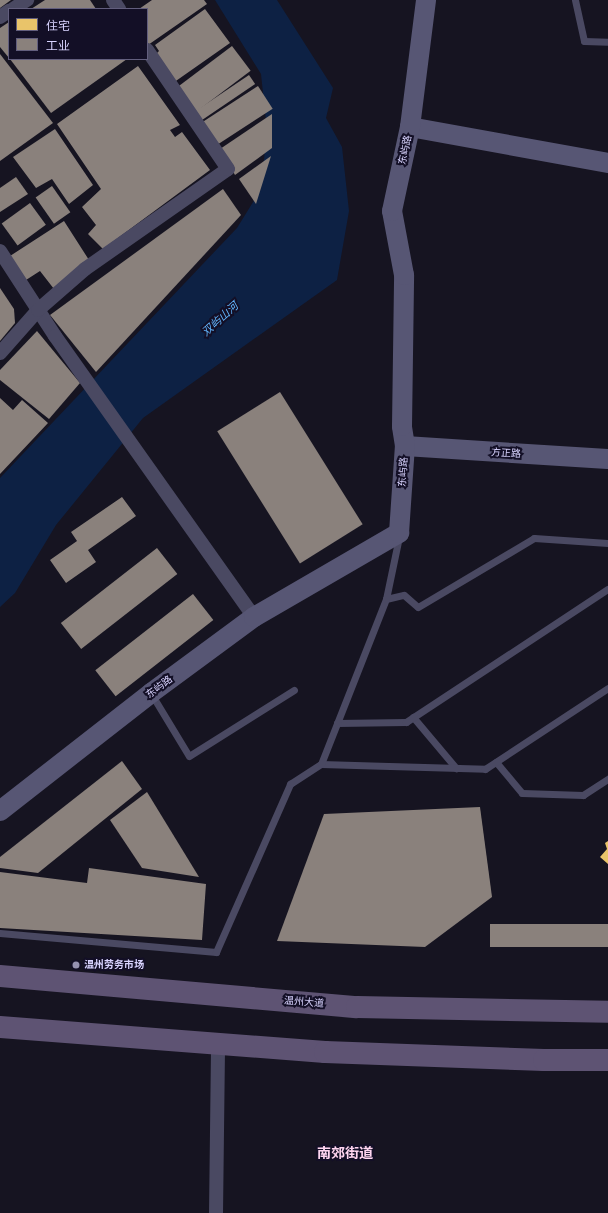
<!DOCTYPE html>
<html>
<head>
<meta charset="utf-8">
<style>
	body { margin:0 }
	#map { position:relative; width:608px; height:1213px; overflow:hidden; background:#161421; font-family:Ubuntu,"Noto Sans SC",sans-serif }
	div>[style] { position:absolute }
	.water>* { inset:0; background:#0d2144 }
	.homes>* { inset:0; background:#e9c46a }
	.industry>* { inset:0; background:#8a817c; transform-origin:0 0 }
	.lane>* { height:7px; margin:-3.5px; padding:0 3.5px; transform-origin:3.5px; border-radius:3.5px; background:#4a4962 }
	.street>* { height:14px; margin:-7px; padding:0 7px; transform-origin:7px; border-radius:7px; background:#4a4962 }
	.secondary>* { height:20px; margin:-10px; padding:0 10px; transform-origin:10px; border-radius:10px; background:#575674 }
	.primary>* { height:22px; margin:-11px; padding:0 11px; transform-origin:11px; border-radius:11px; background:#5e5373 }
	.dots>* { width:11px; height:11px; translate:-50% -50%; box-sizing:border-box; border:2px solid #130f26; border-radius:50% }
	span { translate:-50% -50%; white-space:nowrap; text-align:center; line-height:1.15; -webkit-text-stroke:4px #130f26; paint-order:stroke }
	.street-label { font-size:10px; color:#d9d4ff }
	.poi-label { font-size:10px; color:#d9d4ff; font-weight:700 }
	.left { translate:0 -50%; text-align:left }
	.water-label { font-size:11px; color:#62b6ff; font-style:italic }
	.district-label { font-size:14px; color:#ffd6f0; font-weight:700 }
	.legend { position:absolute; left:8px; top:8px; width:140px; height:52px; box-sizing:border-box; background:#130f26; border:1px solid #625e7d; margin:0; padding:5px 7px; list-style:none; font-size:12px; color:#d9d4ff }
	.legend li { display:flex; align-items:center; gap:8px; height:20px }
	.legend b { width:20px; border:1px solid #625e7d }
</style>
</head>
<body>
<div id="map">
	<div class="water">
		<i style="clip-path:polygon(215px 0,277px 0,333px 88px,326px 118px,342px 147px,349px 211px,337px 280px,143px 418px,56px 525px,15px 593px,0 607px,0 478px,237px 228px,261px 189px,267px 130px,261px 74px)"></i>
	</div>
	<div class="homes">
		<i style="clip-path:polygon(608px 841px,608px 864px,600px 857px,607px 849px,605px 843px)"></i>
	</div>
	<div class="industry">
		<i style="clip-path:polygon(0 0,11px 0,0 8px)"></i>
		<i style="clip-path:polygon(45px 0,90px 0,96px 9px,31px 9px)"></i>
		<i style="clip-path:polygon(152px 0,204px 0,207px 4px,148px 45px,147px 9px,139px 9px)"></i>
		<i style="clip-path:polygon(205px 9px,230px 43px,173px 83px,154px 56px,159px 51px,155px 45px)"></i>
		<i style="clip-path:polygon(9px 22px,9px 58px,0 47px,0 28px)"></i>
		<i style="left:232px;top:46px;width:31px;height:69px;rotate:53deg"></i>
		<i style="clip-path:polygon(0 54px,53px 123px,0 161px)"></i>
		<i style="clip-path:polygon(10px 59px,127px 59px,51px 113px)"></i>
		<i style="clip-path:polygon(138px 66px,180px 125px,170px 130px,175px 137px,182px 132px,210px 170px,103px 249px,88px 234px,96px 225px,82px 207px,101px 189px,57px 124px)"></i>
		<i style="left:249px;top:75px;width:11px;height:68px;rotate:56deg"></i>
		<i style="left:258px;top:86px;width:27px;height:67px;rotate:57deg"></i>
		<i style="clip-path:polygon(272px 114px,272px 148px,235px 175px,220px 149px)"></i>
		<i style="clip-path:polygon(55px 129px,93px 185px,69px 204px,52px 179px,36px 188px,13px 157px)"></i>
		<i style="clip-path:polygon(271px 156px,256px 204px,239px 179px)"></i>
		<i style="clip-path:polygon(16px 177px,28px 194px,0 212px,0 188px)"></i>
		<i style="left:52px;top:186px;width:32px;height:20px;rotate:55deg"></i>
		<i style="clip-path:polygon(223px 189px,241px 215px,96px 372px,50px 315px)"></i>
		<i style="left:30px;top:203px;width:27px;height:35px;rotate:54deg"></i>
		<i style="clip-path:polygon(64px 221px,89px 260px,54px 289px,40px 271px,26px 280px,10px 256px)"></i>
		<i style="clip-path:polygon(0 288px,14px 309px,15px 323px,0 341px)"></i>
		<i style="clip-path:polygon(37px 331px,80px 383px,49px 419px,0 380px,0 370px)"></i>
		<i style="left:280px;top:392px;width:156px;height:74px;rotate:58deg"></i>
		<i style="clip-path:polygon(0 398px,13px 410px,22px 400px,48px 423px,0 474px)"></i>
		<i style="clip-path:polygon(122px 497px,136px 516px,88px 550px,96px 562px,66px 583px,50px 560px,77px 541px,71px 532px)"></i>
		<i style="left:157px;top:548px;width:33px;height:122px;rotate:52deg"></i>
		<i style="left:193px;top:594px;width:33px;height:124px;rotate:52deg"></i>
		<i style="clip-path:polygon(122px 761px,142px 789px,38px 873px,0 868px,0 857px)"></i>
		<i style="clip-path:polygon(147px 792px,199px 877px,142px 868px,110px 820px)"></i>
		<i style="clip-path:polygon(480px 807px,492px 897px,425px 947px,277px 941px,324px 814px)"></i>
		<i style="clip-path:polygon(89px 868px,206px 884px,202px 940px,0 928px,0 872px,87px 883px)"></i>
		<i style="left:490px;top:924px;width:118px;height:23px"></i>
	</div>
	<div class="lane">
		<i style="left:575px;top:0;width:42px;rotate:77.6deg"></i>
		<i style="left:584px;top:41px;width:24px;rotate:2deg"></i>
		<i style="left:386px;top:599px;width:18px;rotate:-13deg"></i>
		<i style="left:404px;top:595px;width:18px;rotate:41deg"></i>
		<i style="left:418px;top:607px;width:135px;rotate:-30.7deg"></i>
		<i style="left:534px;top:538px;width:74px;rotate:3.9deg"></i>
		<i style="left:152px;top:695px;width:71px;rotate:58.8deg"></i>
		<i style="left:189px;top:756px;width:124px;rotate:-32.2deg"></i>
		<i style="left:413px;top:717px;width:67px;rotate:49.9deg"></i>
		<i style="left:337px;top:723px;width:69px;rotate:-0.8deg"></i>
		<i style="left:406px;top:722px;width:242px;rotate:-33.4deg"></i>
		<i style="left:496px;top:762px;width:40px;rotate:50deg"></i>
		<i style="left:522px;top:793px;width:61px;rotate:1.9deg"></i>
		<i style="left:583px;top:795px;width:30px;rotate:-33deg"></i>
		<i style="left:321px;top:764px;width:164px;rotate:1.7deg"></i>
		<i style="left:485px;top:769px;width:147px;rotate:-33.4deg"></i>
		<i style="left:0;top:933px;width:217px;rotate:5deg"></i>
		<i style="left:216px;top:952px;width:184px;rotate:-66.2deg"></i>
		<i style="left:290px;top:784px;width:37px;rotate:-33deg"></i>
		<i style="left:321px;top:764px;width:177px;rotate:-68.5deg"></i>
		<i style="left:386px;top:599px;width:63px;rotate:-78.2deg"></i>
	</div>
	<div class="street">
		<i style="left:113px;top:0;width:11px;rotate:56deg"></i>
		<i style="left:13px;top:9px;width:17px;rotate:-33deg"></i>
		<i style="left:0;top:17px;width:11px;rotate:-34deg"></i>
		<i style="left:0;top:251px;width:101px;rotate:57.1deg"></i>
		<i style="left:55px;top:336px;width:344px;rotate:54.7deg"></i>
		<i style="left:0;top:353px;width:57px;rotate:-48.5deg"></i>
		<i style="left:38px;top:310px;width:62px;rotate:-41.1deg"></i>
		<i style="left:85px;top:269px;width:174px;rotate:-35deg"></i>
		<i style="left:228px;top:169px;width:144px;rotate:-124.2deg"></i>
		<i style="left:216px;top:1213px;width:169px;rotate:-89.3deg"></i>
	</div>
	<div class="secondary">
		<i style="left:410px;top:127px;width:201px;rotate:10.3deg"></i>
		<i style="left:405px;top:446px;width:203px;rotate:3.7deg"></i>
		<i style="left:0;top:811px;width:192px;rotate:-38deg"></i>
		<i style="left:151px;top:693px;width:128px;rotate:-36.4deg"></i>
		<i style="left:254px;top:617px;width:168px;rotate:-30.1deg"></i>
		<i style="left:399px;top:533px;width:87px;rotate:-86.1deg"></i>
		<i style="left:405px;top:446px;width:20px;rotate:-99deg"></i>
		<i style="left:402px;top:426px;width:151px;rotate:-89.2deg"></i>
		<i style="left:404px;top:275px;width:65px;rotate:-100.6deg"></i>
		<i style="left:392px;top:211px;width:86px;rotate:-77.9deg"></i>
		<i style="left:410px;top:127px;width:128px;rotate:-82.8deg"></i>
	</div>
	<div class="primary">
		<i style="left:0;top:976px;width:358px;rotate:5deg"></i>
		<i style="left:357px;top:1007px;width:251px;rotate:1.1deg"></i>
		<i style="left:0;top:1027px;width:326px;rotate:4.4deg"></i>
		<i style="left:325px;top:1052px;width:219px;rotate:2.1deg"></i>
		<i style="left:544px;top:1060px;width:64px"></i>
	</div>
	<div class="dots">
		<i style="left:76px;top:965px;background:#9591b1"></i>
	</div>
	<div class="street-label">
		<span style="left:405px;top:150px;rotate:-78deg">东屿路</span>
		<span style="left:506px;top:453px;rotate:4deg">方正路</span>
		<span style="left:403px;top:472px;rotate:-86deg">东屿路</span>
		<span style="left:159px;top:687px;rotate:-37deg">东屿路</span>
		<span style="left:304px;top:1002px;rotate:5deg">温州大道</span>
	</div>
	<div class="poi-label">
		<span class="left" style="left:84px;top:965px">温州劳务市场</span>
	</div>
	<div class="water-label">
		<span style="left:220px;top:319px;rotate:-42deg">双屿山河</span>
	</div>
	<div class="district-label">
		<span style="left:345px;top:1153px">南郊街道</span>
	</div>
	<ul class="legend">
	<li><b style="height:11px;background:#e9c46a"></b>住宅</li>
	<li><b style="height:11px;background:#8a817c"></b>工业</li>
	</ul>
</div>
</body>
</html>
